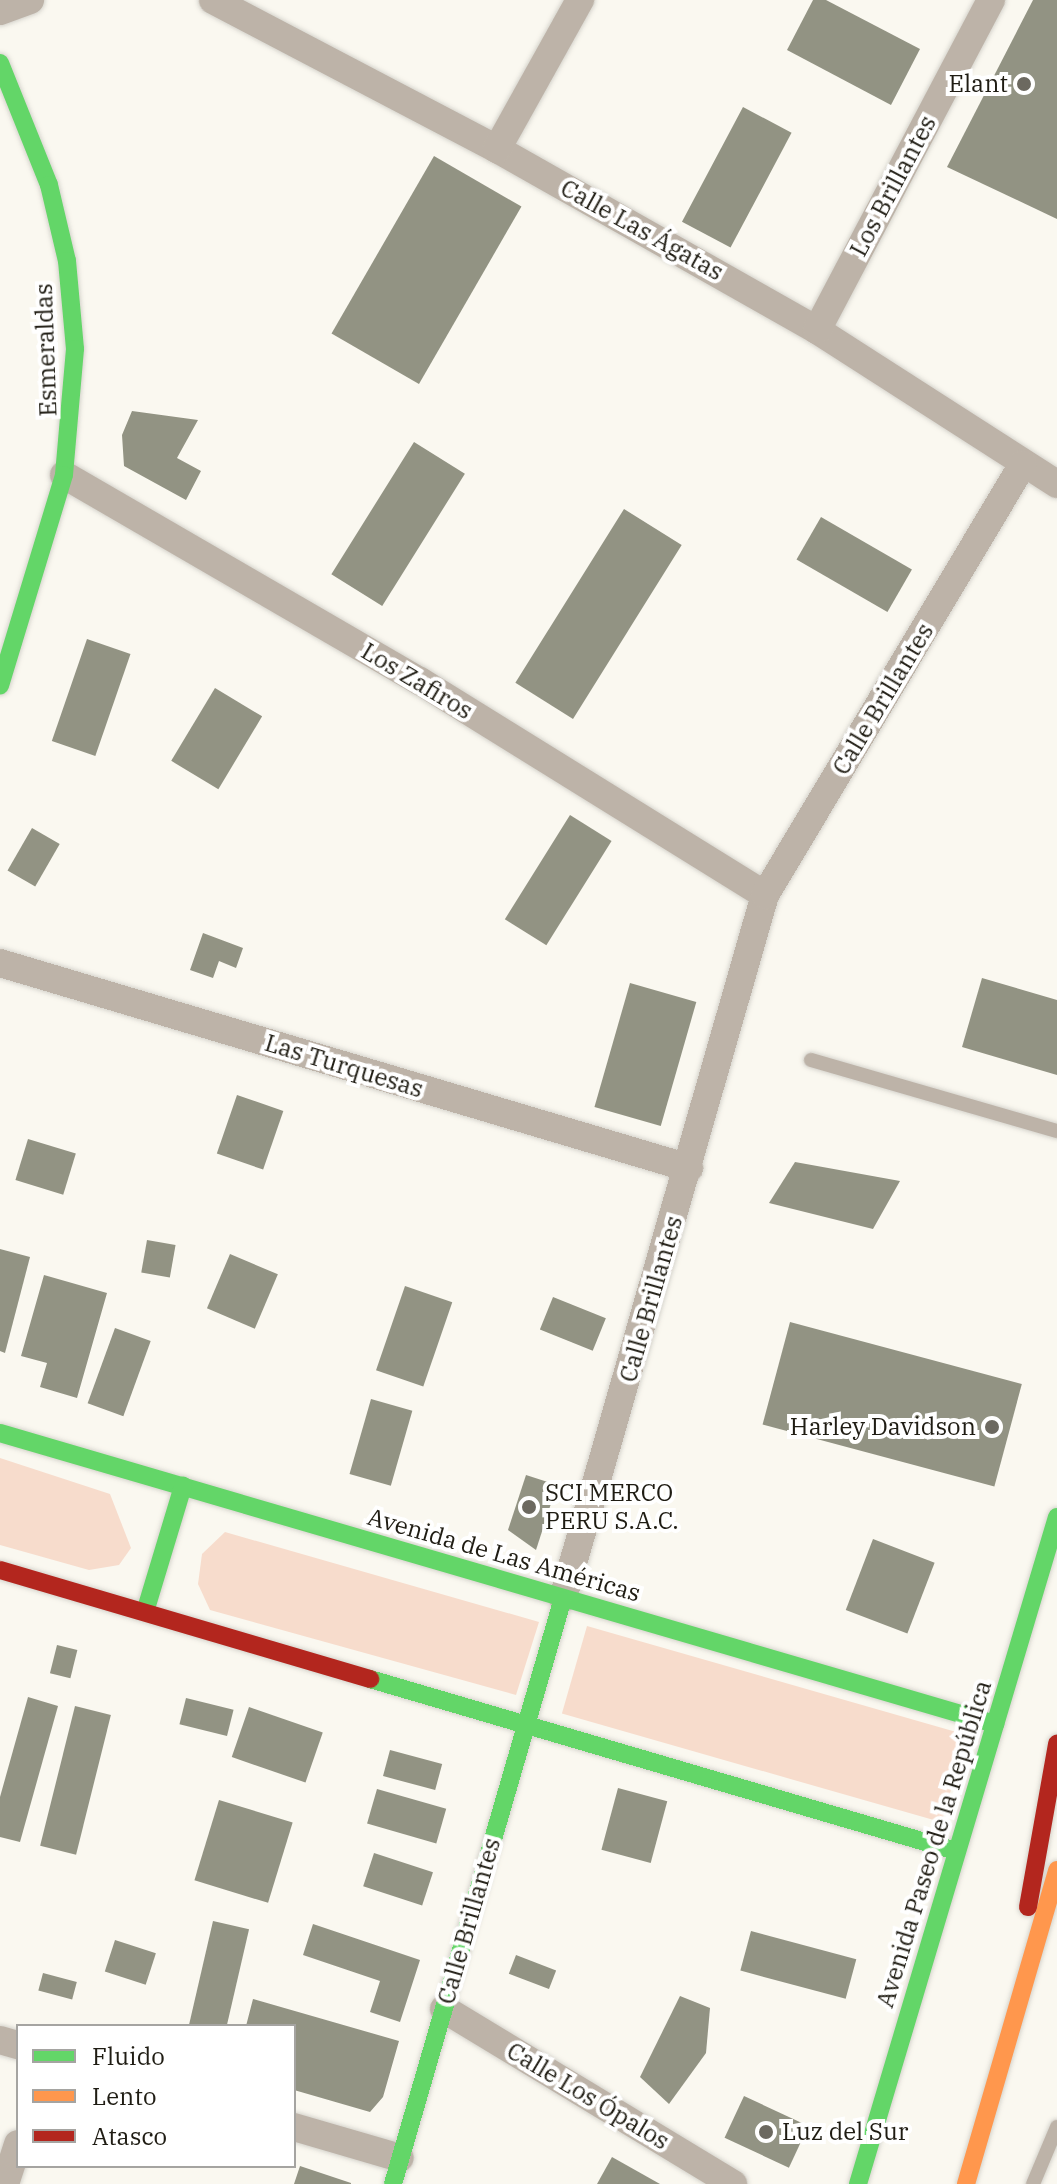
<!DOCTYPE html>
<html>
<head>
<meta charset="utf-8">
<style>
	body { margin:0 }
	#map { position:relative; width:1057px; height:2184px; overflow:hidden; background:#faf8f0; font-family:"IBM Plex Serif",serif }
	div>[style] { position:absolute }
	.green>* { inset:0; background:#f7dccc; transform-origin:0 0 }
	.building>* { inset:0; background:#929383; transform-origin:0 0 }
	.roads { filter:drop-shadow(0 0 2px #d6d4cd) drop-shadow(0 0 2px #d6d4cd) }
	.lane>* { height:14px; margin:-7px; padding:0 7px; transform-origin:7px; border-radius:7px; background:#bdb3a8 }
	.street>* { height:28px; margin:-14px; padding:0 14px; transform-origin:14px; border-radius:14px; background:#bdb3a8 }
	.fast>* { height:18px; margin:-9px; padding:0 9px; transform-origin:9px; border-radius:9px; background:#63d668 }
	.slow>* { height:18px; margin:-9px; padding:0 9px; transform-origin:9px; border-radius:9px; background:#ff974d }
	.jam>* { height:18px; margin:-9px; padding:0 9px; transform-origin:9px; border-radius:9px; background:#b3261e }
	.dots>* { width:22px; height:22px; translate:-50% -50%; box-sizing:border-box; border:4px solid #fff; border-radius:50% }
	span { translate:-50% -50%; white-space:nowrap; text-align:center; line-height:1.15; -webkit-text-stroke:8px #fff; paint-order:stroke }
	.poi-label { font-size:24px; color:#1f1c13 }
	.right { translate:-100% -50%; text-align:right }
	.left { translate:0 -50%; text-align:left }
	.street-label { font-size:24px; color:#1f1c13 }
	.legend { position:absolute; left:16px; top:2024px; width:280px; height:144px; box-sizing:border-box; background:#fff; border:2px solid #a5a4a1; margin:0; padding:10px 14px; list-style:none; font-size:24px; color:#1f1c13 }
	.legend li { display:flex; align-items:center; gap:16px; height:40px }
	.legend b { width:40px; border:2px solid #a5a4a1 }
</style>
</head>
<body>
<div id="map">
	<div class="green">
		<i style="clip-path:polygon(0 1458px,110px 1494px,131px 1548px,119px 1565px,89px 1570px,0 1545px)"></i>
		<i style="clip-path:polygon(225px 1532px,539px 1622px,516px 1695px,210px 1610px,198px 1584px,202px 1554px)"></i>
		<i style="left:587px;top:1626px;width:395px;height:91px;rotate:16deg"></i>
	</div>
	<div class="building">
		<i style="clip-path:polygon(813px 0,826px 0,920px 49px,891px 105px,787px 50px)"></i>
		<i style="clip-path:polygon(1033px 0,1057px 0,1057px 219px,947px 167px)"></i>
		<i style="left:743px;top:107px;width:55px;height:130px;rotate:28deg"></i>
		<i style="left:434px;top:156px;width:101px;height:205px;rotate:30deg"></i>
		<i style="clip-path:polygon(132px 411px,198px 420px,177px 458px,201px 471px,186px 500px,124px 466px,122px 435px)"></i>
		<i style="left:414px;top:442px;width:60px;height:156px;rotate:32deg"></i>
		<i style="left:624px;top:509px;width:68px;height:205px;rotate:32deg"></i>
		<i style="left:821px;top:517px;width:105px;height:49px;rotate:30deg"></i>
		<i style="left:87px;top:639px;width:46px;height:108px;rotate:19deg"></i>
		<i style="left:215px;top:688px;width:55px;height:85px;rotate:31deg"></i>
		<i style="left:570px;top:815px;width:49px;height:123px;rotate:32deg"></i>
		<i style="left:32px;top:828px;width:32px;height:49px;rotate:30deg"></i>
		<i style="clip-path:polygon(203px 933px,243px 948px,236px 968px,219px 961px,213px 978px,190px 970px)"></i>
		<i style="clip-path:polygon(982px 978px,1057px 1000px,1057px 1075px,962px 1047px)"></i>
		<i style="left:630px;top:983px;width:69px;height:129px;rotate:16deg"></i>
		<i style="left:237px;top:1095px;width:49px;height:62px;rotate:19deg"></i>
		<i style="left:28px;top:1139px;width:50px;height:43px;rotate:17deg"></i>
		<i style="clip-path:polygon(795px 1162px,900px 1181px,873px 1229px,769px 1203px)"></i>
		<i style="left:147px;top:1240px;width:29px;height:33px;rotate:10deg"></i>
		<i style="clip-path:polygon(0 1249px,30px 1257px,5px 1353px,0 1351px)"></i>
		<i style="left:230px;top:1254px;width:52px;height:59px;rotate:23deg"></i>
		<i style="clip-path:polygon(44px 1275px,107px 1293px,77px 1398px,40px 1387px,47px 1363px,21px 1356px)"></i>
		<i style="left:405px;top:1286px;width:50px;height:89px;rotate:19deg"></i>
		<i style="left:553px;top:1297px;width:57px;height:35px;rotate:22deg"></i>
		<i style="left:790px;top:1322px;width:240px;height:106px;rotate:15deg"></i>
		<i style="left:115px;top:1328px;width:38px;height:80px;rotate:20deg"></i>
		<i style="left:371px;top:1399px;width:43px;height:78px;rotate:16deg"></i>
		<i style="clip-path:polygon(526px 1475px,557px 1485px,536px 1550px,508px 1530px)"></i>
		<i style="left:873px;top:1539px;width:66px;height:76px;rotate:21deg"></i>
		<i style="left:57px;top:1645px;width:21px;height:29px;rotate:14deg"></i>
		<i style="clip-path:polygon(28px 1697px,58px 1706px,20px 1842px,0 1837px,0 1797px)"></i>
		<i style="left:186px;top:1698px;width:49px;height:27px;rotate:14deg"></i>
		<i style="left:75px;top:1706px;width:37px;height:144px;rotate:14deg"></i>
		<i style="left:249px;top:1707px;width:78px;height:53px;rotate:19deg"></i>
		<i style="left:390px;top:1750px;width:54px;height:27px;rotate:15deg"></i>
		<i style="left:618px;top:1788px;width:51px;height:64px;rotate:15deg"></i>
		<i style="left:377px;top:1789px;width:72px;height:36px;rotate:16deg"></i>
		<i style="left:219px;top:1800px;width:77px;height:84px;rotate:17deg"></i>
		<i style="left:374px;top:1853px;width:62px;height:35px;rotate:18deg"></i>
		<i style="left:213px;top:1921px;width:37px;height:107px;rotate:13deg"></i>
		<i style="clip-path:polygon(313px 1924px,420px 1960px,400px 2022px,370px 2012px,380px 1981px,303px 1955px)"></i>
		<i style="left:751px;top:1931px;width:109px;height:41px;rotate:15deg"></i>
		<i style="left:115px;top:1940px;width:43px;height:33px;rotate:18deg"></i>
		<i style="left:516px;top:1955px;width:43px;height:20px;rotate:21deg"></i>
		<i style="left:43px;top:1973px;width:35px;height:18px;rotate:15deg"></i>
		<i style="clip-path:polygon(680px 1996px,710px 2008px,706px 2053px,669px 2104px,640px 2077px)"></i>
		<i style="clip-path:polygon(253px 1999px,399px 2041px,383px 2097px,370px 2112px,294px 2090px,294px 2026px,246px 2026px)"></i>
		<i style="left:744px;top:2096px;width:71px;height:46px;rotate:25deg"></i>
		<i style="clip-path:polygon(612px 2157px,660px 2184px,597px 2184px)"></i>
		<i style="clip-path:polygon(300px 2166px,351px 2183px,351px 2184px,294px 2184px)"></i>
	</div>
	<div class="roads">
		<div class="lane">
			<i style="left:811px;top:1060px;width:256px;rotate:16.1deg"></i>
			<i style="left:1033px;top:2184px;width:62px;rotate:-67.2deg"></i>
		</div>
		<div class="street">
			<i style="left:213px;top:0;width:321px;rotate:27.7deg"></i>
			<i style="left:497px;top:149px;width:368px;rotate:29.5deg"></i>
			<i style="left:817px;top:330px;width:285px;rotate:32.7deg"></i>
			<i style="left:0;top:11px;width:32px;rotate:-20deg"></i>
			<i style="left:497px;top:149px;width:171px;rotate:-60.9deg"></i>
			<i style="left:817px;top:330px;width:373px;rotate:-62.2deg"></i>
			<i style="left:64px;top:475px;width:411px;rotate:30.1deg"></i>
			<i style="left:420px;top:681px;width:406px;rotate:31.8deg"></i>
			<i style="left:0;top:963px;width:719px;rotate:16.57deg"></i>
			<i style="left:563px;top:1598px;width:731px;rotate:-73.97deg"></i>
			<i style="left:765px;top:895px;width:502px;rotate:-59.09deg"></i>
			<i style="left:444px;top:2009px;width:338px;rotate:31.2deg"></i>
			<i style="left:0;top:2040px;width:19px;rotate:16deg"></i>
			<i style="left:294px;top:2127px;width:110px;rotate:16.3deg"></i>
			<i style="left:5px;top:2184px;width:42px;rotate:-72deg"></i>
		</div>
		<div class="fast">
			<i style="left:0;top:63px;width:131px;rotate:68.1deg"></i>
			<i style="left:49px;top:185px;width:78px;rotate:76.7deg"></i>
			<i style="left:67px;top:261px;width:88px;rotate:84.8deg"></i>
			<i style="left:75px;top:349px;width:126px;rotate:95deg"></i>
			<i style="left:64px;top:475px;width:220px;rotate:106.9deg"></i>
			<i style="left:0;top:1433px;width:1037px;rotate:16.3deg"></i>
			<i style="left:145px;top:1612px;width:132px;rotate:-73.2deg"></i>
			<i style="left:370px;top:1679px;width:611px;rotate:16.36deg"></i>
			<i style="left:393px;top:2184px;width:610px;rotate:-73.82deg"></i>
			<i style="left:858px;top:2184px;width:696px;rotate:-73.39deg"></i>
		</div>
		<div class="slow">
			<i style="left:966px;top:2184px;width:327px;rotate:-73.8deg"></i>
		</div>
		<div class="jam">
			<i style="left:0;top:1570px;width:386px;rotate:16.4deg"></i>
			<i style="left:1028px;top:1907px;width:166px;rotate:-79.9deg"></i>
		</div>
	</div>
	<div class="dots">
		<i style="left:1024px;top:84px;background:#6c6960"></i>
		<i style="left:992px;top:1427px;background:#6c6960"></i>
		<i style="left:529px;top:1507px;background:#6c6960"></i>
		<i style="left:766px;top:2132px;background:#6c6960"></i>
	</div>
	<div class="poi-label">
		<span class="right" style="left:1008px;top:84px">Elant</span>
		<span class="right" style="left:976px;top:1427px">Harley Davidson</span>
		<span class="left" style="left:545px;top:1507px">SCI MERCO<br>PERU S.A.C.</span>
		<span class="left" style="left:782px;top:2132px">Luz del Sur</span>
	</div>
	<div class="street-label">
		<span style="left:893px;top:186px;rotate:-62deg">Los Brillantes</span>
		<span style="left:642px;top:230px;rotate:29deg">Calle Las Ágatas</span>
		<span style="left:46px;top:350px;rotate:-92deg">Esmeraldas</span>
		<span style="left:417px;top:681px;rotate:31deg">Los Zafiros</span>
		<span style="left:883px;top:699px;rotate:-59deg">Calle Brillantes</span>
		<span style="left:344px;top:1066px;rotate:17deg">Las Turquesas</span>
		<span style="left:651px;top:1299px;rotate:-74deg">Calle Brillantes</span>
		<span style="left:504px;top:1555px;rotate:16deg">Avenida de Las Américas</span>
		<span style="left:934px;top:1844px;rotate:-73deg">Avenida Paseo de la República</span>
		<span style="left:469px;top:1921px;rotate:-74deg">Calle Brillantes</span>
		<span style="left:588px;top:2096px;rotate:31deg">Calle Los Ópalos</span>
	</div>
	<ul class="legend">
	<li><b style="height:10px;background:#63d668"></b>Fluido</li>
	<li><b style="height:10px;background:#ff974d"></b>Lento</li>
	<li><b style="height:10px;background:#b3261e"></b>Atasco</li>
	</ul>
</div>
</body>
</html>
